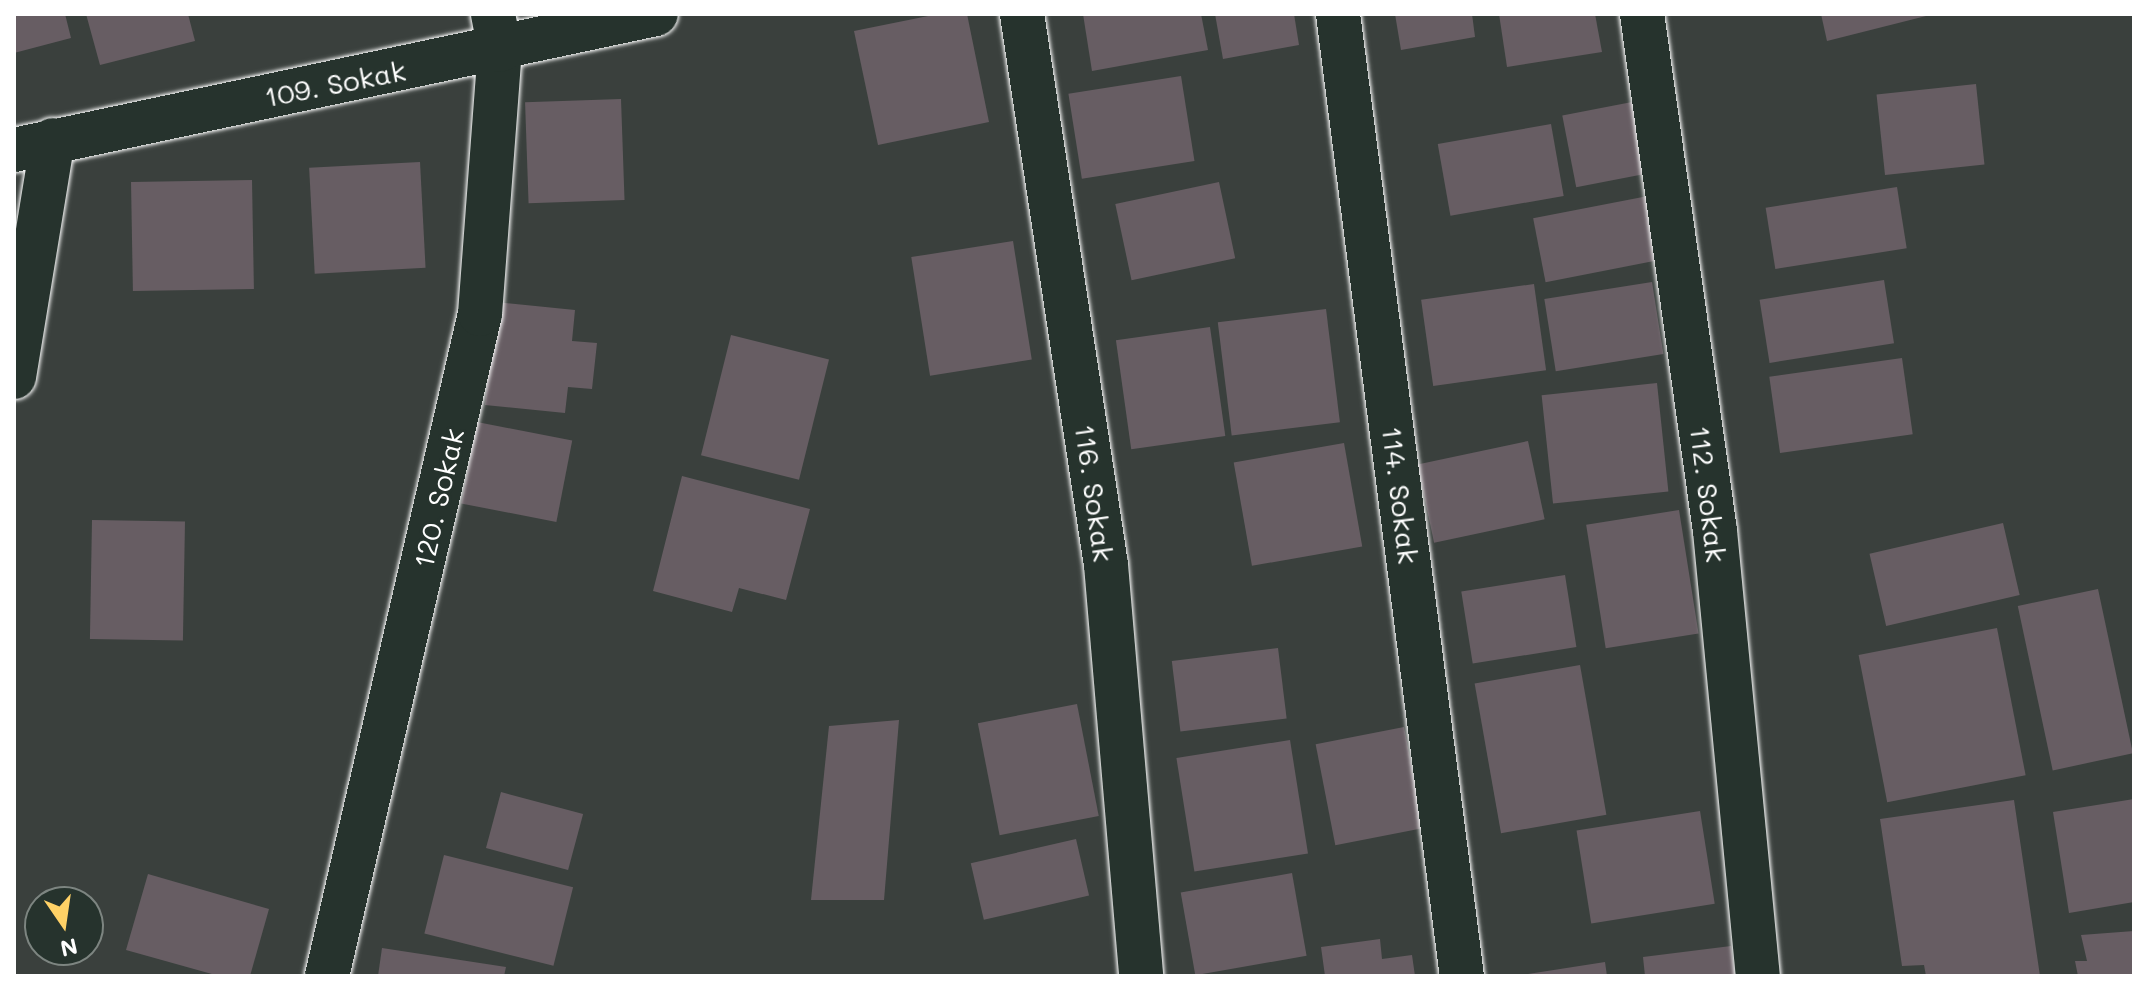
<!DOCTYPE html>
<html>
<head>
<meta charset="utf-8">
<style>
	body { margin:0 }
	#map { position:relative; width:2148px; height:990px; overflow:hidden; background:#3a403d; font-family:Mali,sans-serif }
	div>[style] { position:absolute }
	.building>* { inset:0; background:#675d63; transform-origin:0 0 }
	.roads { filter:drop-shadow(0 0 2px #fff) drop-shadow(0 0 2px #fff) }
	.minor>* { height:44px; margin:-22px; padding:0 22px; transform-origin:22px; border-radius:22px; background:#26332d }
	.tertiary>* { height:44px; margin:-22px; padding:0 22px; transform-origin:22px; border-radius:22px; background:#26332d }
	span { translate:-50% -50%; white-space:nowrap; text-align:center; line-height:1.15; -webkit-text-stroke:6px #26332d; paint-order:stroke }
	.street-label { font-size:28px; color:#fff }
	.frame { position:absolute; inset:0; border:16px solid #fff; pointer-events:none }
	.north { position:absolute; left:24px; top:886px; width:80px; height:80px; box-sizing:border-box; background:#26332d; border:2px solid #7d8581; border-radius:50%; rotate:167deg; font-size:22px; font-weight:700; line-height:32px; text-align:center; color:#fff }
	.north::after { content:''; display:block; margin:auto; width:28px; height:36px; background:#ffd166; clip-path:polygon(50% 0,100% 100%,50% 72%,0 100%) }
</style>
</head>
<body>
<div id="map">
	<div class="building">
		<i style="clip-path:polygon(14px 14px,65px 14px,71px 38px,14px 53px)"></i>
		<i style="clip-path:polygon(86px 14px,188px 14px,195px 41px,100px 65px)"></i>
		<i style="clip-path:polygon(938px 14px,967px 14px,989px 122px,878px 145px,854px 31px)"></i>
		<i style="clip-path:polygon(1083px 14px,1201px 14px,1208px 50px,1092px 71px)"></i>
		<i style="clip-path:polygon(1215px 14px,1294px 14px,1299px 45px,1223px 59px)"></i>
		<i style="clip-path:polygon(1395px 14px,1472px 14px,1475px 37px,1401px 50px)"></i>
		<i style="clip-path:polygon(1499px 14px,1595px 14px,1602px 52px,1507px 67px)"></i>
		<i style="clip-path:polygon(1821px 14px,1930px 14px,1930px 15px,1827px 41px)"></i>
		<i style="left:1181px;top:76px;width:86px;height:114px;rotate:81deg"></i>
		<i style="left:1976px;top:84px;width:81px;height:100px;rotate:84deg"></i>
		<i style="left:621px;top:99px;width:101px;height:96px;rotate:88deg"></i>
		<i style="left:1632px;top:102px;width:73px;height:71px;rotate:79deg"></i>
		<i style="left:1551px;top:124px;width:73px;height:115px;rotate:80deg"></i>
		<i style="left:420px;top:162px;width:106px;height:111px;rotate:87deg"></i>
		<i style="left:252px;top:180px;width:109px;height:121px;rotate:89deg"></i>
		<i style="left:1219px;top:182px;width:78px;height:106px;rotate:78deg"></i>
		<i style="left:1897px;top:187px;width:62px;height:133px;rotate:81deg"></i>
		<i style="left:1648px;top:196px;width:65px;height:117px;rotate:79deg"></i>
		<i style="left:1013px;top:241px;width:120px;height:103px;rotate:81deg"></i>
		<i style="left:1884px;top:280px;width:64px;height:126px;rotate:81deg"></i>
		<i style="left:1652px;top:282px;width:73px;height:109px;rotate:81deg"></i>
		<i style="left:1534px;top:284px;width:87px;height:114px;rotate:82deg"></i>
		<i style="clip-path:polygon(495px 302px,575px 310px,572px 341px,597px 343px,592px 389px,568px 387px,565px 413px,485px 405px)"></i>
		<i style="left:1326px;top:309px;width:114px;height:109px;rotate:83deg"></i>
		<i style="left:1210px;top:327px;width:110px;height:95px;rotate:82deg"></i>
		<i style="left:731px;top:335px;width:101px;height:124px;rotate:14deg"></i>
		<i style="left:1902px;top:358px;width:77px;height:134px;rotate:82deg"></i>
		<i style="left:1657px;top:383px;width:109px;height:116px;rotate:84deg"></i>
		<i style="left:477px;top:422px;width:97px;height:83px;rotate:11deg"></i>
		<i style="left:1528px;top:441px;width:80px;height:113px;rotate:78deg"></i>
		<i style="left:1344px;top:443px;width:105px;height:112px;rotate:80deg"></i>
		<i style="clip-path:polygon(682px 476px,810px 509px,786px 600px,739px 588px,732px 612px,653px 591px)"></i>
		<i style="left:1679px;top:510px;width:125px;height:94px;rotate:81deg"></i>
		<i style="left:92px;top:520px;width:93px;height:119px;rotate:1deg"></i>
		<i style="left:2003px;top:523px;width:74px;height:137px;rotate:77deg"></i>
		<i style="left:1565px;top:575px;width:73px;height:105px;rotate:81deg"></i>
		<i style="left:2098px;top:589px;width:168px;height:82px;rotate:78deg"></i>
		<i style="left:1997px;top:628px;width:150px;height:141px;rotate:79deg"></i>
		<i style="left:1278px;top:648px;width:71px;height:107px;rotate:83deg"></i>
		<i style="left:1580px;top:665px;width:152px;height:107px;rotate:80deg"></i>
		<i style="left:1077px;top:704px;width:114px;height:101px;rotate:79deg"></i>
		<i style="clip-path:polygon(899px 720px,884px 900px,811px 900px,829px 726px)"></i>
		<i style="left:1404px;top:727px;width:103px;height:90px;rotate:79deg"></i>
		<i style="left:1290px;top:740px;width:115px;height:115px;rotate:81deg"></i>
		<i style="left:501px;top:792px;width:85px;height:58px;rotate:15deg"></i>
		<i style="clip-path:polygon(2134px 799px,2134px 902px,2069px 913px,2053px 812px)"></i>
		<i style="clip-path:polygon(2014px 800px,2040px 976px,1926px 976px,1924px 965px,1902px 966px,1880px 819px)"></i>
		<i style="left:1700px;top:811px;width:94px;height:125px;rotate:81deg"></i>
		<i style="left:1076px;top:839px;width:58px;height:108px;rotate:77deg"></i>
		<i style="left:444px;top:855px;width:133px;height:81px;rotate:14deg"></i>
		<i style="left:1292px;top:873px;width:84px;height:113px;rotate:80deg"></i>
		<i style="clip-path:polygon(148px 874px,269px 909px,250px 976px,219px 976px,126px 950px)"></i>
		<i style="clip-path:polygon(2134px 931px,2134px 976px,2078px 976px,2075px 961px,2087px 961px,2081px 935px)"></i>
		<i style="clip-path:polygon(1380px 939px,1382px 959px,1412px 955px,1415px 976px,1325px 976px,1321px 947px)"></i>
		<i style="clip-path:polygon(1731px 946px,1735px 976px,1645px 976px,1643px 957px)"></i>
		<i style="clip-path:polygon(382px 948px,506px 967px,504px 976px,378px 976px)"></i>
		<i style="clip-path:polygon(1605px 962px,1607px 976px,1529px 976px,1528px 974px)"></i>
	</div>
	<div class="roads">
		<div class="minor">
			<i style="left:1022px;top:14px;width:557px;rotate:81.33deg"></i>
			<i style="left:1106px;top:565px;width:412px;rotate:85.1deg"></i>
			<i style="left:1338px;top:14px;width:970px;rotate:82.66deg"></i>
			<i style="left:1642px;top:14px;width:522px;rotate:81.96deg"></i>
			<i style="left:1715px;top:531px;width:447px;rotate:84.5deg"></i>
			<i style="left:14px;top:377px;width:240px;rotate:-80.7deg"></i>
			<i style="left:327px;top:976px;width:679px;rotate:-76.99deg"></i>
			<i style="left:480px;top:314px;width:265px;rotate:-85.7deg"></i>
			<i style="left:500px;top:50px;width:37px;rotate:-101deg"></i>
		</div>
		<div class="tertiary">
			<i style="left:14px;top:150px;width:656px;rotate:-11.96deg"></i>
		</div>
	</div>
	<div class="street-label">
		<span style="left:335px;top:83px;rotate:-11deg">109. Sokak</span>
		<span style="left:1095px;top:493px;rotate:82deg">116. Sokak</span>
		<span style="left:1709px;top:494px;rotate:83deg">112. Sokak</span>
		<span style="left:1401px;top:495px;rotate:83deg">114. Sokak</span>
		<span style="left:438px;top:498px;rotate:-77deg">120. Sokak</span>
	</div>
	<div class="frame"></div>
	<div class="north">N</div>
</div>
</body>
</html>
